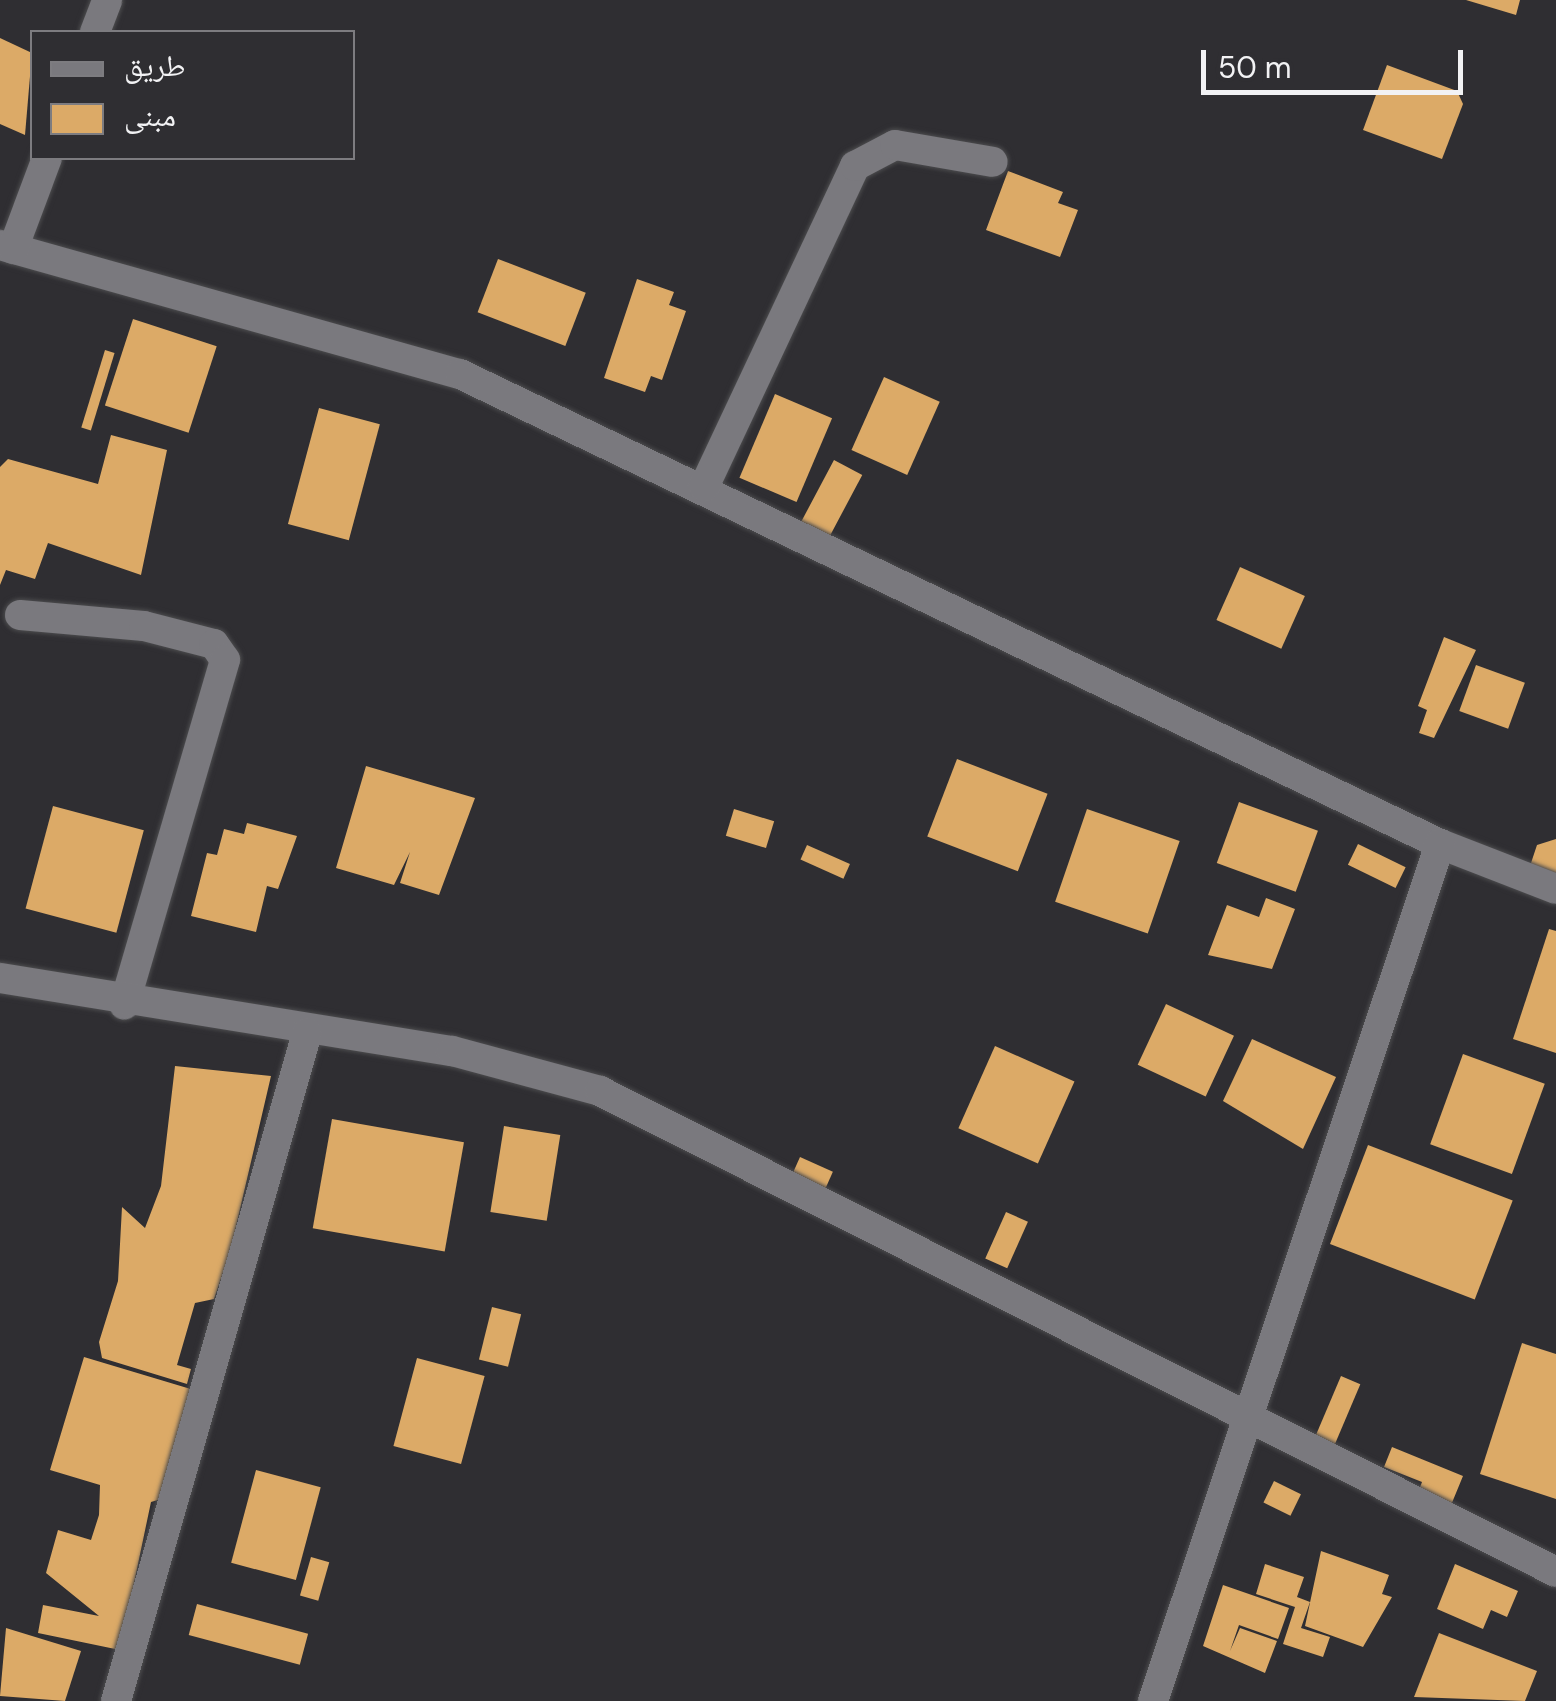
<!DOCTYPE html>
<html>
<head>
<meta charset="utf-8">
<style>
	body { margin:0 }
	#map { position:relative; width:1556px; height:1701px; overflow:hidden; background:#2f2e32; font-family:"DM Sans","Noto Naskh Arabic",sans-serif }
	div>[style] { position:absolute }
	.building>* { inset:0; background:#dcaa67; transform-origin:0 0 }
	.roads { filter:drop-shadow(0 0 2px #4c4c4e) drop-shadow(0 0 2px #4c4c4e) }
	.street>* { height:30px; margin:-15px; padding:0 15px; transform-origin:15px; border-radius:15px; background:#7a797e }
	span { translate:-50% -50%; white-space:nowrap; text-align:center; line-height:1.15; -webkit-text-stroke:10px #2f2e32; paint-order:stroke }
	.legend { position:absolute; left:30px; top:30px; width:325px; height:130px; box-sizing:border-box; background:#2f2e32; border:2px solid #7d7c80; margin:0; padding:12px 18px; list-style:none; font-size:30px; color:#f2f2f4 }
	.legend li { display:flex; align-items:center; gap:20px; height:50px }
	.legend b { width:50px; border:2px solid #7d7c80 }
	.scale { position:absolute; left:1201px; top:50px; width:262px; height:45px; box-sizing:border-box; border:5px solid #f2f2f4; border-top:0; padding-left:12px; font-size:30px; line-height:35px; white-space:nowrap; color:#f2f2f4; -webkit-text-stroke:8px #2f2e32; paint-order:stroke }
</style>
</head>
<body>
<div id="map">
	<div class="building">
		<i style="clip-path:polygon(1466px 0,1520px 0,1516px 15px)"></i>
		<i style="clip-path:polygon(0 38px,32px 53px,25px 135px,0 124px)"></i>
		<i style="clip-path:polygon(1387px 65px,1457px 91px,1463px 104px,1442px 159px,1363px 130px)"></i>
		<i style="clip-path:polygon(1008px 171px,1063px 192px,1058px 203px,1078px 210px,1060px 257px,986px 230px)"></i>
		<i style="left:498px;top:259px;width:94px;height:57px;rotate:21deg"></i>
		<i style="clip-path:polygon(637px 279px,674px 292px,669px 305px,686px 311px,662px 380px,651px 376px,645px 392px,604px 378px)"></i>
		<i style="left:133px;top:319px;width:88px;height:91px;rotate:18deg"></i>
		<i style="left:105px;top:350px;width:10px;height:81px;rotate:17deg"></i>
		<i style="left:884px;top:377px;width:61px;height:80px;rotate:24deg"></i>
		<i style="left:775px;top:394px;width:62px;height:91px;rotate:23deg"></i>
		<i style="left:319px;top:408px;width:63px;height:120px;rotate:15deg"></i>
		<i style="clip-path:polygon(111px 435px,167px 450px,141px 575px,48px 543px,35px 579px,6px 570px,0 585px,0 467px,8px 459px,98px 484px)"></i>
		<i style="left:834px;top:460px;width:32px;height:77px;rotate:28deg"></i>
		<i style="left:1240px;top:567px;width:71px;height:58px;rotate:24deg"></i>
		<i style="clip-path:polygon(1444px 637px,1476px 650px,1434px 738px,1419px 733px,1427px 710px,1418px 706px)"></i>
		<i style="left:1476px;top:665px;width:52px;height:49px;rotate:20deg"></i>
		<i style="left:957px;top:759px;width:97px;height:83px;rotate:21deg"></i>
		<i style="clip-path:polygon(366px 766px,475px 798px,439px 895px,400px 883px,410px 852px,394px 885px,336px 868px)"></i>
		<i style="left:1239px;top:802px;width:84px;height:65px;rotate:20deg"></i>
		<i style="left:53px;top:806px;width:94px;height:106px;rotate:15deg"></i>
		<i style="left:734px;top:809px;width:42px;height:28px;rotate:17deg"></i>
		<i style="left:1087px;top:809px;width:98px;height:98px;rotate:19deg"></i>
		<i style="clip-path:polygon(247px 823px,297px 836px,278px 889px,267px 886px,256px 932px,191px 916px,207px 853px,217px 855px,224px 829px,244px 834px)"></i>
		<i style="clip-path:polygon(1556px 839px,1556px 880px,1528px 872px,1537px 845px)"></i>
		<i style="left:1358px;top:844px;width:53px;height:23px;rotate:26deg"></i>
		<i style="left:807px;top:845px;width:47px;height:16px;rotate:24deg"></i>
		<i style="clip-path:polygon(1266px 898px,1295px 909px,1272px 969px,1208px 955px,1227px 905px,1259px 917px)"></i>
		<i style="clip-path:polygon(1549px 929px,1556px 931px,1556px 1053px,1513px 1039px)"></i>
		<i style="left:1166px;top:1004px;width:75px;height:67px;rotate:25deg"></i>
		<i style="clip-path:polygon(1252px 1039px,1336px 1077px,1303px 1149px,1223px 1101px)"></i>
		<i style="left:995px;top:1046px;width:87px;height:90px;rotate:24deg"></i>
		<i style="left:1463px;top:1054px;width:87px;height:96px;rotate:20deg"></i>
		<i style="clip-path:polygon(175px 1066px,271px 1076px,230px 1252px,214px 1299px,195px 1303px,177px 1365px,191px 1369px,187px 1384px,102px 1358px,99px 1342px,118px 1281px,122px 1207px,145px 1228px,161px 1186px)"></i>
		<i style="left:332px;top:1119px;width:134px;height:111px;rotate:10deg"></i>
		<i style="left:504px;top:1126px;width:57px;height:87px;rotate:9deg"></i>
		<i style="left:1368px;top:1145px;width:155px;height:106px;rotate:21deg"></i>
		<i style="left:800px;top:1157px;width:36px;height:28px;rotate:24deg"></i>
		<i style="left:1006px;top:1212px;width:24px;height:51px;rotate:24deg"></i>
		<i style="left:492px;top:1307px;width:30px;height:54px;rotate:14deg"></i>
		<i style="clip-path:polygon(1522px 1343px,1556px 1354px,1556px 1499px,1480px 1474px)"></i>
		<i style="clip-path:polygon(84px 1357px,194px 1390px,161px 1499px,151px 1502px,120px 1650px,38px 1633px,43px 1605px,99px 1616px,46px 1573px,58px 1530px,91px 1540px,99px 1515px,100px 1485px,50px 1470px)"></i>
		<i style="left:417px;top:1358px;width:70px;height:91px;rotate:15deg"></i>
		<i style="left:1341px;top:1376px;width:21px;height:69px;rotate:23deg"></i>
		<i style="clip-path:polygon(1392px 1447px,1463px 1476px,1449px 1510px,1416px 1498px,1422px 1482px,1384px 1467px)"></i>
		<i style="left:256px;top:1470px;width:67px;height:96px;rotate:15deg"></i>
		<i style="left:1274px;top:1481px;width:30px;height:24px;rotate:26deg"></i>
		<i style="clip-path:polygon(1321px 1551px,1389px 1575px,1382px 1594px,1392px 1597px,1363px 1647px,1305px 1626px)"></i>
		<i style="left:311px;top:1557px;width:19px;height:40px;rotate:16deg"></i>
		<i style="clip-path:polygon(1265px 1564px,1304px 1577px,1297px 1597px,1310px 1602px,1301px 1628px,1330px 1637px,1323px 1657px,1283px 1644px,1295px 1607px,1256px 1594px)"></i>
		<i style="clip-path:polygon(1455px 1564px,1518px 1591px,1507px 1617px,1491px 1610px,1483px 1629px,1437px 1609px)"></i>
		<i style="clip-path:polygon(1223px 1585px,1289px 1608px,1278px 1639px,1239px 1625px,1230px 1651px,1240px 1628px,1277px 1641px,1265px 1673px,1203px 1646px)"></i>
		<i style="left:197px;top:1604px;width:115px;height:32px;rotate:15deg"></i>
		<i style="clip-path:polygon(6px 1628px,81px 1651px,65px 1701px,0 1696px)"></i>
		<i style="clip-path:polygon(1439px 1633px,1537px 1671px,1525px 1701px,1414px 1697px)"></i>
	</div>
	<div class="roads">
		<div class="street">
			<i style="left:95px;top:32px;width:34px;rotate:-69deg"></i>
			<i style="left:0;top:245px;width:478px;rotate:15.7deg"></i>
			<i style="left:460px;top:374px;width:1087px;rotate:25.62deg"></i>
			<i style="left:1440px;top:844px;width:124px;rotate:21.2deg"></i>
			<i style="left:13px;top:249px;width:97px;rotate:-69.5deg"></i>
			<i style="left:704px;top:487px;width:355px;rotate:-64.8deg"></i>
			<i style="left:855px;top:166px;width:45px;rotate:-27.7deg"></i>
			<i style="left:895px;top:145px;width:99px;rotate:9.8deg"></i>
			<i style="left:20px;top:615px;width:124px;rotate:5.1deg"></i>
			<i style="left:144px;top:626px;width:72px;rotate:14.4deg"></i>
			<i style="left:214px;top:644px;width:19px;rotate:55deg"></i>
			<i style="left:225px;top:660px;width:359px;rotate:106.3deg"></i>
			<i style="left:0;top:978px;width:458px;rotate:9.2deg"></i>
			<i style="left:452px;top:1051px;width:153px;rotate:15.1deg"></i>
			<i style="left:600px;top:1091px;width:1070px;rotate:26.71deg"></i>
			<i style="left:116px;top:1701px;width:695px;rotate:-74.04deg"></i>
			<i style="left:1153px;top:1701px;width:904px;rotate:-71.48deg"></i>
		</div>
	</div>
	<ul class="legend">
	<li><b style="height:12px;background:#7a797e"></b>طريق</li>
	<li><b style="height:28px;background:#dcaa67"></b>مبنى</li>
	</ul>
	<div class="scale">50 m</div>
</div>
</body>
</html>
